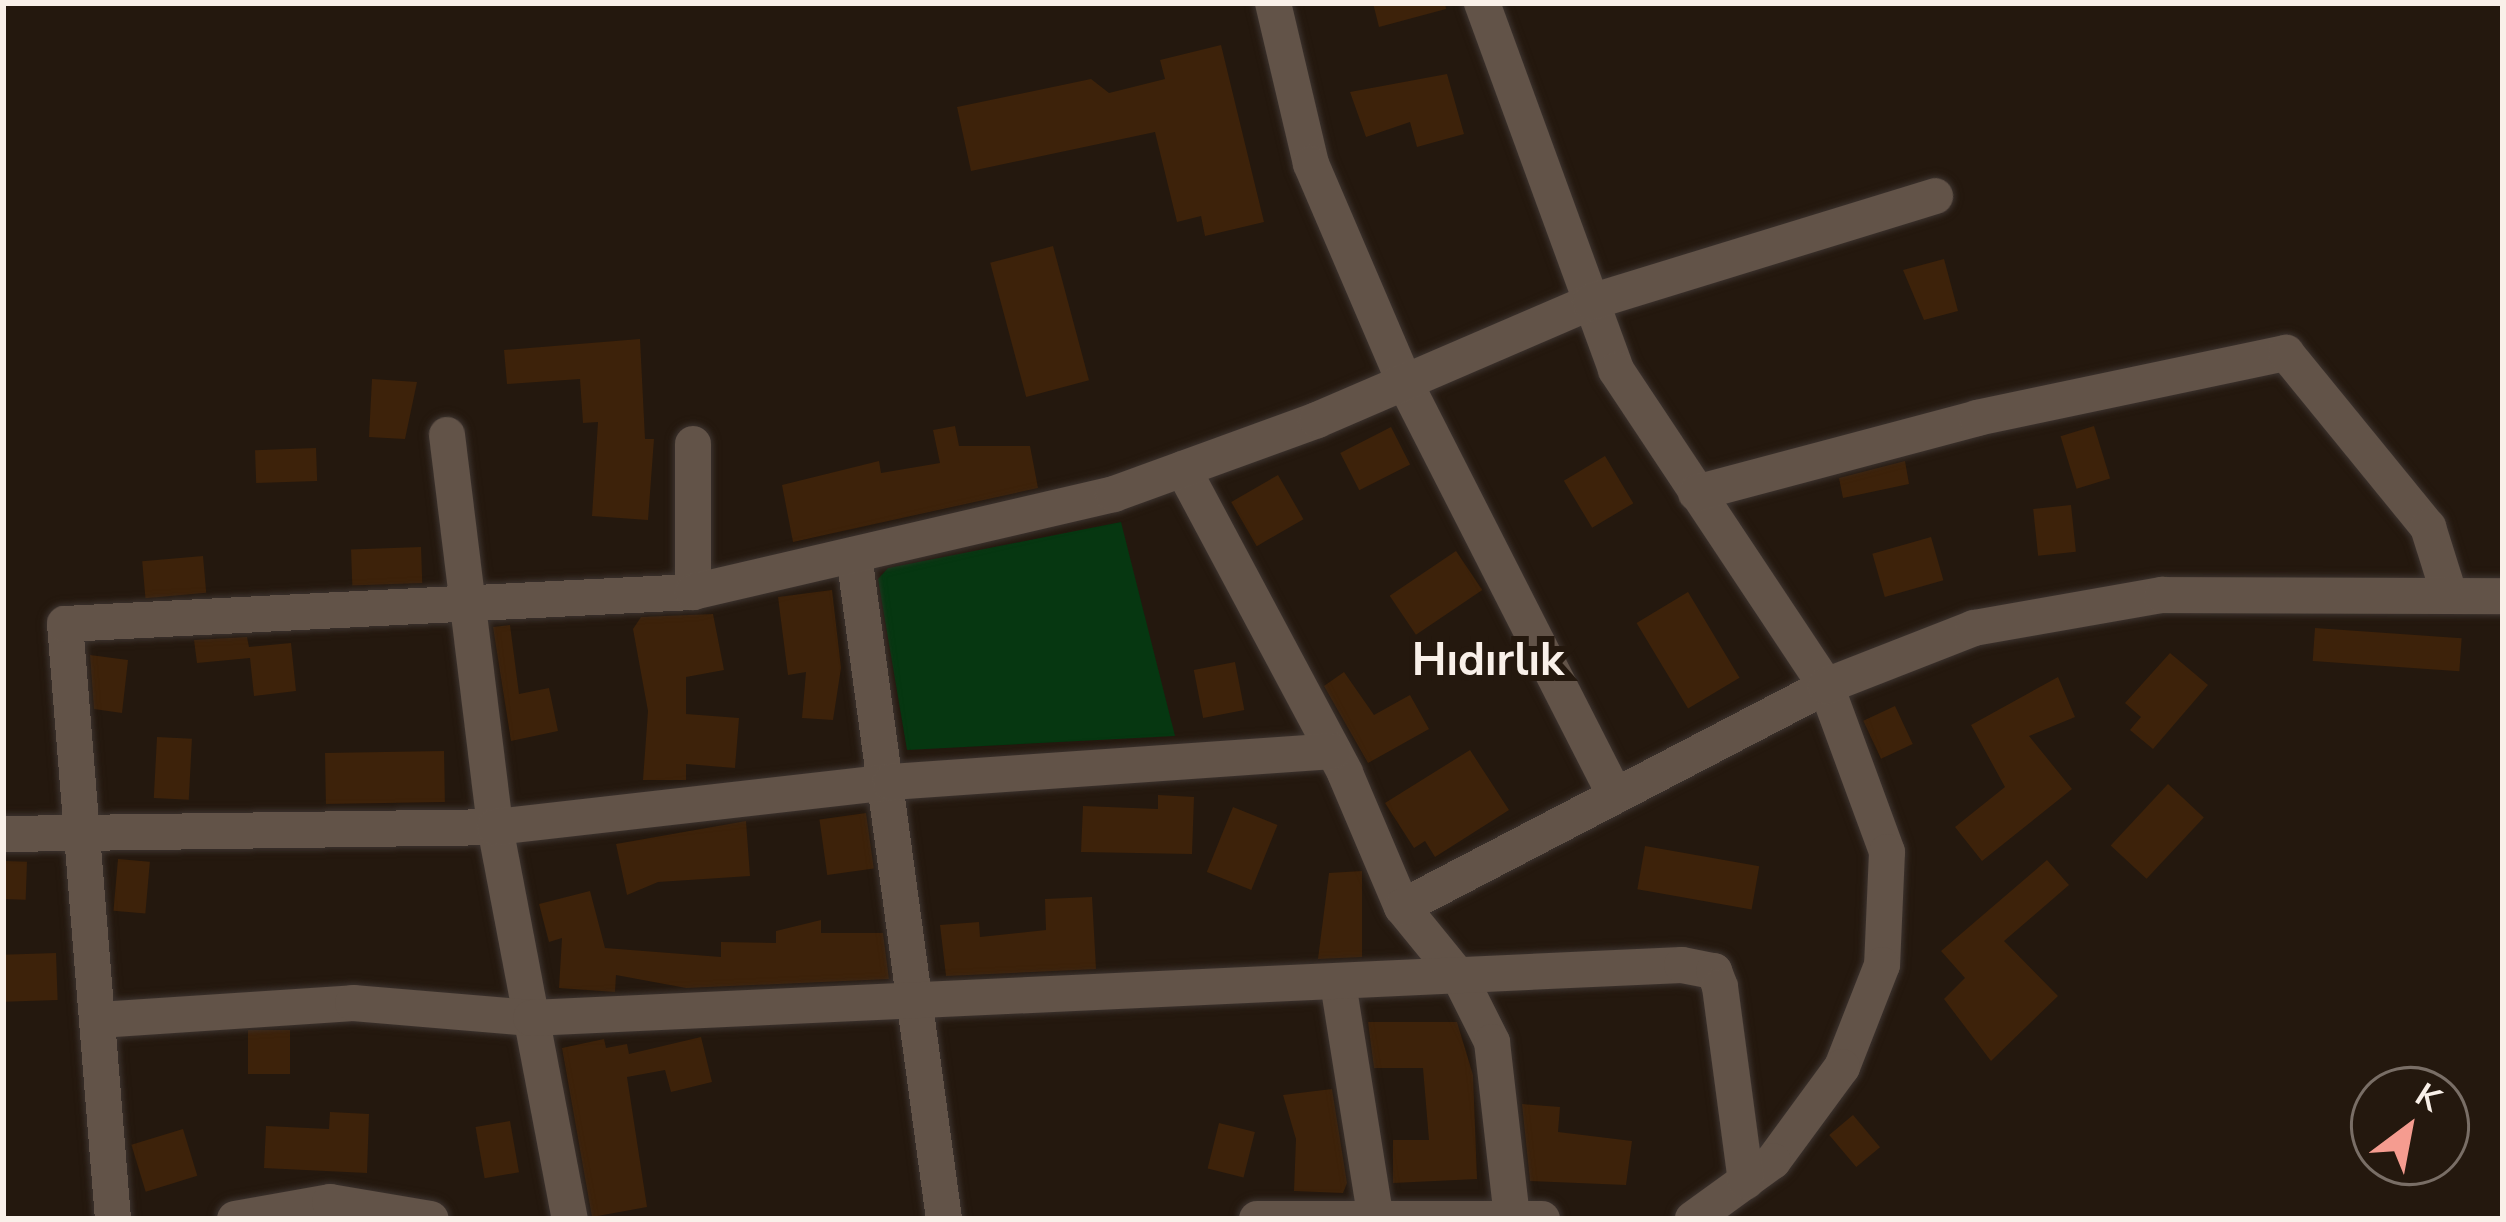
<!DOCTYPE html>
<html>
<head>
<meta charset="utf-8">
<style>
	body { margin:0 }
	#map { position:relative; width:2506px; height:1222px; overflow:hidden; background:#24180e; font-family:"Nunito Sans",sans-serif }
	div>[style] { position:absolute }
	.green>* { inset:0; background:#063711 }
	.building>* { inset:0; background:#3d220a; transform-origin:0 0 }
	.roads { filter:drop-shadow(0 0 3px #3c332f) drop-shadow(0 0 3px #3c332f) }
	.minor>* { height:36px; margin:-18px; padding:0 18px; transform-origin:18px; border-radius:18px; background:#625348 }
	span { translate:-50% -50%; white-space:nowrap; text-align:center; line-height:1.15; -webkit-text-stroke:12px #24180e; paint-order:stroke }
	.district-label { font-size:45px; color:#f9f0e9; font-weight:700 }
	.frame { position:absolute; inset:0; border:6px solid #f9f0e9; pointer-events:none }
	.north { position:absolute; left:2350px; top:1066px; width:120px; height:120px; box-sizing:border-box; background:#24180e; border:3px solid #796e66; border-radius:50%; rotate:32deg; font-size:33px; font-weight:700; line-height:48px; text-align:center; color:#f9f0e9 }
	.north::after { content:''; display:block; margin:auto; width:42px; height:54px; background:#f59c90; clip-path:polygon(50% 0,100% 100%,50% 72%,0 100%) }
</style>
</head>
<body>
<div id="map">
	<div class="green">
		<i style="clip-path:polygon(1121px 522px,1175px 736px,907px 750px,878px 579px,888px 568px)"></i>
	</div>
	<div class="building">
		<i style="clip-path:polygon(1373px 3px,1445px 3px,1446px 9px,1379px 27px)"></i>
		<i style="clip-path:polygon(1221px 45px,1264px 222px,1205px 236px,1201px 216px,1177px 222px,1155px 132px,971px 171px,957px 107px,1091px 79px,1109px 93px,1165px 79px,1160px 60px)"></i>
		<i style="clip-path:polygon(1447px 74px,1464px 134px,1417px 147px,1410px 122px,1366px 137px,1350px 92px)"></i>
		<i style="left:1053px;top:246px;width:139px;height:65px;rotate:75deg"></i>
		<i style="clip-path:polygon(1944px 259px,1958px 311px,1924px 320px,1903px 270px)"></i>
		<i style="clip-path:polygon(640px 339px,645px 439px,654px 439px,648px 520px,592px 516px,598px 422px,583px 423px,580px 379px,507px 384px,504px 350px)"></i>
		<i style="clip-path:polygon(372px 379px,417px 382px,405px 439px,369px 437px)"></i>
		<i style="clip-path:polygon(955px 426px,959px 446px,1030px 446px,1038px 488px,793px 542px,782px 485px,879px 461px,881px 473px,940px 463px,933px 430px)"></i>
		<i style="left:2094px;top:426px;width:55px;height:35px;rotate:73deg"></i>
		<i style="left:1391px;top:427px;width:42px;height:57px;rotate:63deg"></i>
		<i style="left:316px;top:448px;width:33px;height:61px;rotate:88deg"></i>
		<i style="left:1605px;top:456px;width:55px;height:48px;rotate:59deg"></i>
		<i style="clip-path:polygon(1905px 461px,1909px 484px,1843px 498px,1839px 478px)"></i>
		<i style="left:1278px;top:475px;width:51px;height:54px;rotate:60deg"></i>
		<i style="left:2071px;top:505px;width:47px;height:38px;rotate:84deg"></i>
		<i style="left:1931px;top:537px;width:45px;height:61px;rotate:74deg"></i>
		<i style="left:421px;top:547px;width:36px;height:70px;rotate:88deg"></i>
		<i style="left:1456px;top:551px;width:47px;height:80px;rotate:56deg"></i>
		<i style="left:203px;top:556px;width:37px;height:61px;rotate:85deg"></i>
		<i style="clip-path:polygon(832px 590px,841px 668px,833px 720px,802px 718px,806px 672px,788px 675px,778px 597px)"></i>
		<i style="left:1688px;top:592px;width:100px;height:60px;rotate:59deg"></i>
		<i style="clip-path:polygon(713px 614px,724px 670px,686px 677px,686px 714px,739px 718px,735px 768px,686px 764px,686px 780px,643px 780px,648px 711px,633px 629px,641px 617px)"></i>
		<i style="clip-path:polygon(510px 625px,519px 694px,549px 688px,558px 731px,511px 741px,493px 627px)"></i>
		<i style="left:2315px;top:628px;width:147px;height:33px;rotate:4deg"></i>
		<i style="clip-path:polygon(247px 637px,249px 647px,291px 643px,296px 691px,254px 696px,250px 658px,197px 663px,194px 640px)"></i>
		<i style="clip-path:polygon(2170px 653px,2208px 685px,2153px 749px,2130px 730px,2141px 717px,2125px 703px)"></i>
		<i style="clip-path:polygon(90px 655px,128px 660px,122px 713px,94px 709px)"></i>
		<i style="left:1235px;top:662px;width:49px;height:42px;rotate:79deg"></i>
		<i style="clip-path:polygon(1344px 672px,1374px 715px,1410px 695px,1429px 729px,1368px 763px,1324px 686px)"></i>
		<i style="clip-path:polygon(2058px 677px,2075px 717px,2029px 736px,2072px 789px,1982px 861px,1955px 827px,2005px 787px,1971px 725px)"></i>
		<i style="left:1895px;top:706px;width:42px;height:35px;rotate:65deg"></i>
		<i style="left:157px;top:737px;width:35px;height:61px;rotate:3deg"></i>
		<i style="clip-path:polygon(1470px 750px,1509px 810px,1435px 857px,1425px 841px,1414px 848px,1385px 803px)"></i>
		<i style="left:444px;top:751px;width:51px;height:119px;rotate:89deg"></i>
		<i style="left:2168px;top:784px;width:49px;height:84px;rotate:43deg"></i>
		<i style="clip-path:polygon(1158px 795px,1194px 797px,1192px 854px,1081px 852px,1083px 806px,1158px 809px)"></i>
		<i style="left:1233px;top:807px;width:48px;height:70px;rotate:22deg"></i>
		<i style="left:866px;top:813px;width:56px;height:47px;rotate:82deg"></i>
		<i style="clip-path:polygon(746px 821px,750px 876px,658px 882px,627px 895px,616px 844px)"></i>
		<i style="left:1645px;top:846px;width:116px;height:44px;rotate:10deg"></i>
		<i style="left:118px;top:859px;width:32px;height:52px;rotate:5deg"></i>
		<i style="clip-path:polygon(2047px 860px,2069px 885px,2004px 941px,2058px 996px,1991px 1061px,1944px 999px,1965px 978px,1941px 951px)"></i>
		<i style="left:3px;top:861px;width:24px;height:38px;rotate:2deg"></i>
		<i style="clip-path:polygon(1362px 871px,1362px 957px,1318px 959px,1329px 873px)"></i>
		<i style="clip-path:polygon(590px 891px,605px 948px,721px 957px,721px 942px,776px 943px,776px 931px,821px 920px,821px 933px,883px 933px,889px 979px,686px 988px,616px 975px,615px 992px,559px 988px,562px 938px,549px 942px,539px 904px)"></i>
		<i style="clip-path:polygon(1092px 897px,1096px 969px,946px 976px,940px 925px,979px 922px,980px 937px,1046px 930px,1045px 899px)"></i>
		<i style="left:56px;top:953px;width:47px;height:53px;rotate:88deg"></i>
		<i style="clip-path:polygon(1368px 1022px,1457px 1022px,1473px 1075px,1477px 1179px,1393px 1183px,1393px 1140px,1429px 1140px,1423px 1068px,1374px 1068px)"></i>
		<i style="left:290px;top:1030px;width:44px;height:42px;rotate:90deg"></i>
		<i style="clip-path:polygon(701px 1037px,712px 1082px,671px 1092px,665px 1070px,627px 1077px,647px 1207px,592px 1217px,562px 1048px,604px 1039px,606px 1048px,627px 1044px,629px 1054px)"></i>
		<i style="clip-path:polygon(1332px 1089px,1347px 1183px,1343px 1193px,1294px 1191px,1296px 1139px,1283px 1095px)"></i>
		<i style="clip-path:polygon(1522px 1104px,1560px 1107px,1558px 1132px,1632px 1141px,1626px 1185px,1530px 1181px)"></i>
		<i style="clip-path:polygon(330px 1112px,369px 1114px,367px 1173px,264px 1168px,266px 1126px,329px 1129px)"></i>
		<i style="left:1853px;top:1115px;width:42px;height:31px;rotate:50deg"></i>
		<i style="left:510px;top:1121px;width:52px;height:35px;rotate:80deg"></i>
		<i style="left:1219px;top:1123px;width:37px;height:47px;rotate:14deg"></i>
		<i style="left:183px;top:1129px;width:49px;height:54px;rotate:73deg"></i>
	</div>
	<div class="roads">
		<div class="minor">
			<i style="left:1273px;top:3px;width:165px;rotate:76.7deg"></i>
			<i style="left:1311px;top:164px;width:238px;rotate:66.8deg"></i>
			<i style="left:1405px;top:383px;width:463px;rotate:63deg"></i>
			<i style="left:1482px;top:3px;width:391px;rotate:69.9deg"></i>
			<i style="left:1616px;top:370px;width:379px;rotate:56.4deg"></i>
			<i style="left:1826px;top:686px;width:177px;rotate:69.8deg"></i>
			<i style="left:1887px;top:852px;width:113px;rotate:92.5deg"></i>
			<i style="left:1882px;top:965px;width:110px;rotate:111.4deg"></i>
			<i style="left:1842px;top:1067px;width:117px;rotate:126.3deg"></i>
			<i style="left:1773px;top:1161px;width:99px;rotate:144.1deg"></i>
			<i style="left:447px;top:435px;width:395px;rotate:83deg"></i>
			<i style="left:495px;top:827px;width:399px;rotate:79.2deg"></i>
			<i style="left:1183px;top:469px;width:344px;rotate:61.9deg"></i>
			<i style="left:1345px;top:773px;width:146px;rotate:67deg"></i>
			<i style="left:1402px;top:907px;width:92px;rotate:50.8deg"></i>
			<i style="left:1460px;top:978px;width:72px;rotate:63.4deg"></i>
			<i style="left:1492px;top:1042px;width:177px;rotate:83.5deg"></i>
			<i style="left:1696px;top:493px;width:291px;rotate:-14.9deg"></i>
			<i style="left:1977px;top:418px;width:316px;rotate:-11.9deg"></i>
			<i style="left:2286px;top:353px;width:225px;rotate:50.8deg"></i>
			<i style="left:2428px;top:527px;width:70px;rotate:72.6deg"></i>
			<i style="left:854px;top:555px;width:670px;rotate:82.28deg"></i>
			<i style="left:693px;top:592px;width:148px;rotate:-90deg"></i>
			<i style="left:3px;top:834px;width:492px;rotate:-0.8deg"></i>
			<i style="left:495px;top:827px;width:399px;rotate:-6.5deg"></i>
			<i style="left:891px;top:782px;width:443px;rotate:-4deg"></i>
			<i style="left:1402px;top:907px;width:478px;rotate:-27.5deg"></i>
			<i style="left:1826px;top:686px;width:159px;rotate:-21.4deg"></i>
			<i style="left:1974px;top:628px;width:191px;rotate:-10deg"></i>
			<i style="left:2162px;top:595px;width:341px;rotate:0.2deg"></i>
			<i style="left:1338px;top:983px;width:234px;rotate:80.9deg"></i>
			<i style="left:99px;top:1020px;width:255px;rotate:-3.8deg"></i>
			<i style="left:353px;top:1003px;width:179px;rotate:4.8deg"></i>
			<i style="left:531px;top:1018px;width:1152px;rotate:-2.64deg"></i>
			<i style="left:1682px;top:965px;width:33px;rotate:11deg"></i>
			<i style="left:1714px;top:971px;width:17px;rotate:69deg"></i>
			<i style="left:1720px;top:987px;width:196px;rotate:82.4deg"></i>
			<i style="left:113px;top:1219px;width:597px;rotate:-94.61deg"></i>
			<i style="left:65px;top:624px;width:629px;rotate:-2.92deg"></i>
			<i style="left:693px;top:592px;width:432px;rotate:-13.1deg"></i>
			<i style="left:1114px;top:494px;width:216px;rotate:-20deg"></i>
			<i style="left:1317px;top:420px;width:298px;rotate:-23.3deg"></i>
			<i style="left:1591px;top:302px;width:360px;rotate:-17.1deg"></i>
			<i style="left:235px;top:1219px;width:97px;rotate:-10.1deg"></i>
			<i style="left:330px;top:1202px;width:102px;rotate:9.6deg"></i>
			<i style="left:1257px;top:1219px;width:285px"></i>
		</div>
	</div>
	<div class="district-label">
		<span style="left:1488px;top:661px">Hıdırlık</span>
	</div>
	<div class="frame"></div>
	<div class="north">K</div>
</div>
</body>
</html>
